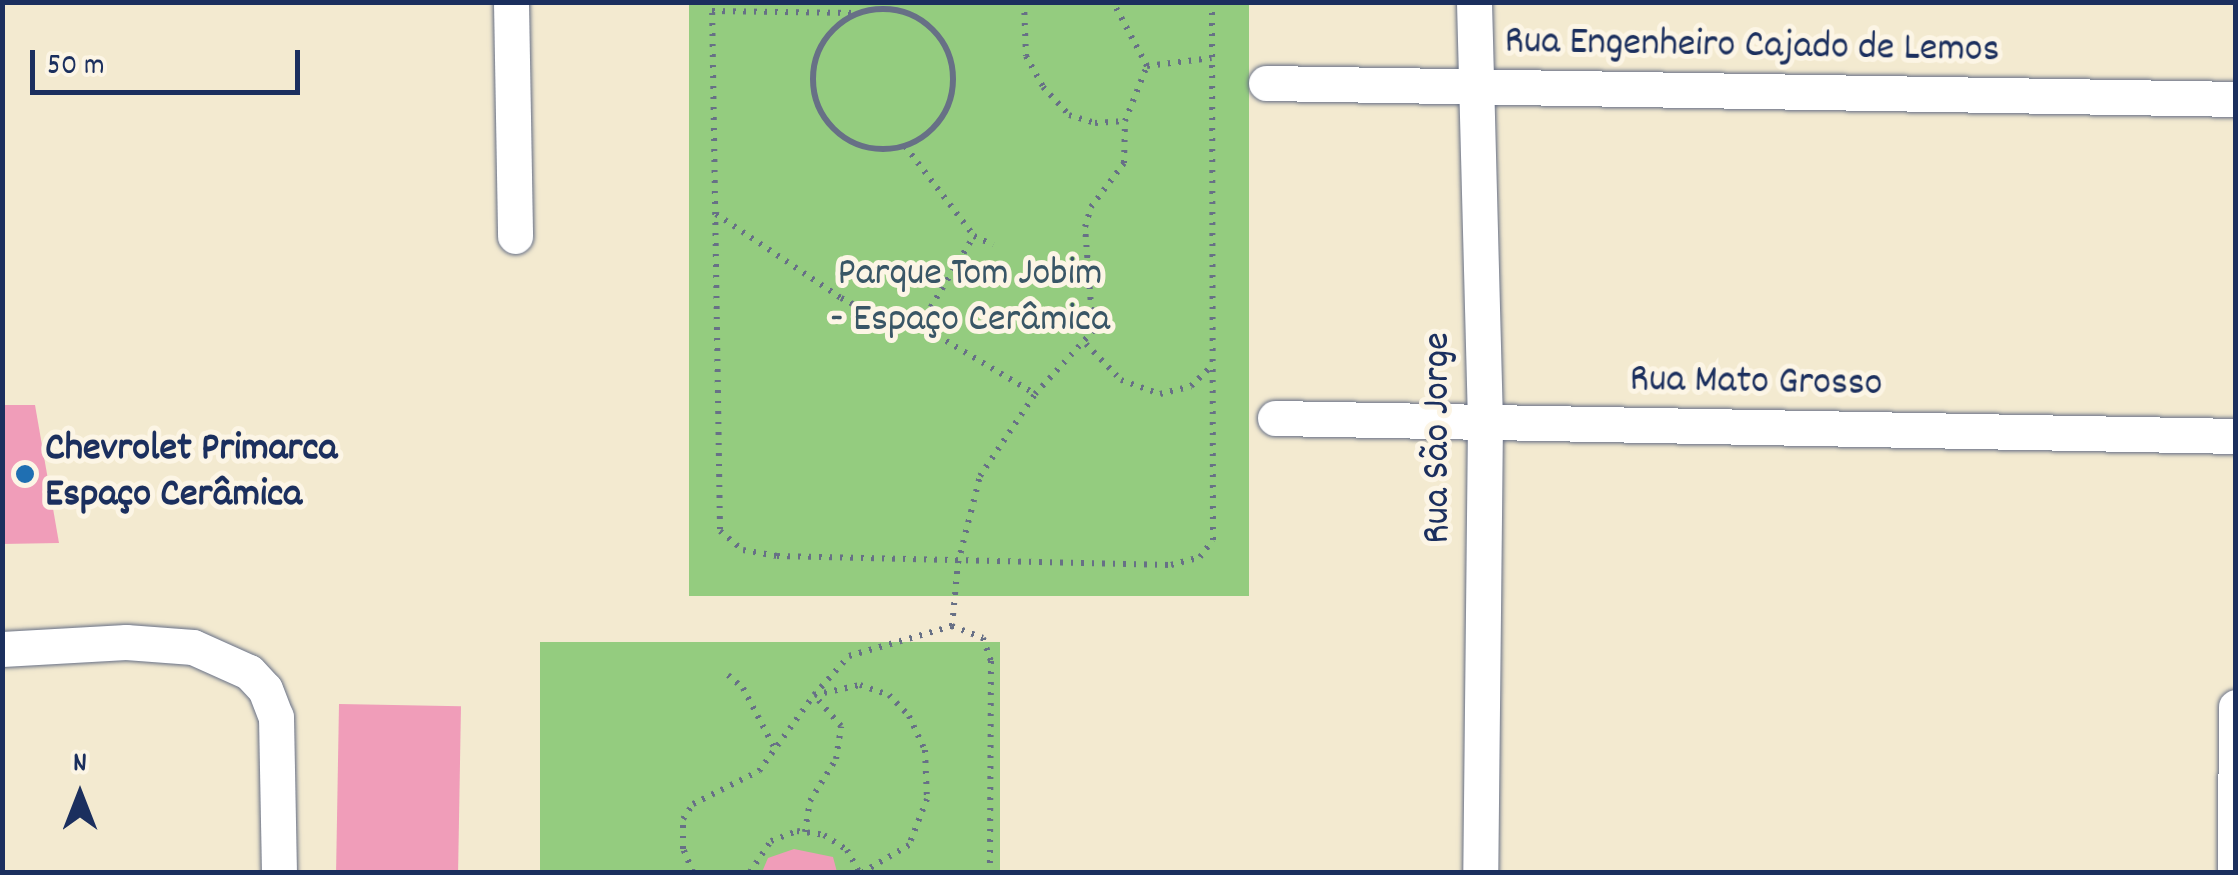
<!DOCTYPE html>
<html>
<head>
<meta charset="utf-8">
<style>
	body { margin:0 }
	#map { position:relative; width:2238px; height:875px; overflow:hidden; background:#f3ead0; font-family:Dekko,sans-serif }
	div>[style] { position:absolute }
	.green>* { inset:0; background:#94cc7f; transform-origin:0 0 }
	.building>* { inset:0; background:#f09db9; transform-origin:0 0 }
	.path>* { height:6px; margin-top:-3px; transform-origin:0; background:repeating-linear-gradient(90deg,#677086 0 2.5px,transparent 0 10.5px) }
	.path>.ring { margin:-3px; padding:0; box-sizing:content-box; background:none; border:6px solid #677086; border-radius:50% }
	.roads { filter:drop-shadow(0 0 2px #677086) drop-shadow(0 0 2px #677086) }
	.minor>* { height:35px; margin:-17.5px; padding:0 17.5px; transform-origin:17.5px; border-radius:17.5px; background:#fff }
	.dots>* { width:28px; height:28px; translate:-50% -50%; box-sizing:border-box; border:5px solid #fcf5e5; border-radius:50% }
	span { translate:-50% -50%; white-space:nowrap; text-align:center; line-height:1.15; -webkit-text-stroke:10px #fcf5e5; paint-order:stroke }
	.street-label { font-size:40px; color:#1b2f5e }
	.park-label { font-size:40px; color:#395666 }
	.poi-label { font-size:40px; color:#1b2f5e; font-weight:700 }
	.left { translate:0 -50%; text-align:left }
	.frame { position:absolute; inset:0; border:5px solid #1b2f5e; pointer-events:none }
	.north { position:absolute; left:30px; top:745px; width:100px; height:100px; -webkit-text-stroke:8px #fcf5e5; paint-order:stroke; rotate:0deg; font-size:28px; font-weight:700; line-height:40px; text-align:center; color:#1b2f5e }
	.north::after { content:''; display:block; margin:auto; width:35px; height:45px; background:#1b2f5e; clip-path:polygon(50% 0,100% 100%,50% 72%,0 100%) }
	.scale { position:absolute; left:30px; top:50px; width:270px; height:45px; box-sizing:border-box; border:5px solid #1b2f5e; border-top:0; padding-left:12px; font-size:30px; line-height:35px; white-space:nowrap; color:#1b2f5e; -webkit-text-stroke:8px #fcf5e5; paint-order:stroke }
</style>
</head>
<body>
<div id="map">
	<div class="green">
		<i style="left:689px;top:3px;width:560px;height:593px"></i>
		<i style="left:540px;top:642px;width:460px;height:230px"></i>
	</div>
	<div class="building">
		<i style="clip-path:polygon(2px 405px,35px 405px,59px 543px,2px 544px)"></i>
		<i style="left:339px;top:704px;width:122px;height:168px;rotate:1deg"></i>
		<i style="clip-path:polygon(794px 849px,833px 857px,837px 872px,762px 872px,768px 858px)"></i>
	</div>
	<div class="path">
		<i style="left:712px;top:2px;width:529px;rotate:89.13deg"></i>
		<i style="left:720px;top:531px;width:30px;rotate:40deg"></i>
		<i style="left:743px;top:550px;width:35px;rotate:10deg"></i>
		<i style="left:777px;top:556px;width:394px;rotate:1.3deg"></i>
		<i style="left:1171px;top:565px;width:30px;rotate:-15deg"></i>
		<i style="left:1200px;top:557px;width:21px;rotate:-53deg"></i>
		<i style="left:1213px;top:540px;width:538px;rotate:-90.11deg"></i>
		<i style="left:1024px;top:2px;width:54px;rotate:87.9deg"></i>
		<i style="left:1026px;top:56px;width:35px;rotate:61deg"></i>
		<i style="left:1043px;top:87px;width:38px;rotate:47deg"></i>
		<i style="left:1069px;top:115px;width:27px;rotate:17deg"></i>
		<i style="left:1095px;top:123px;width:30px;rotate:-4deg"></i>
		<i class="ring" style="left:813px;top:9px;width:134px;height:134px"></i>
		<i style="left:712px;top:11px;width:144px;rotate:0.8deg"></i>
		<i style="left:1147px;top:66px;width:65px;rotate:-7deg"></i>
		<i style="left:905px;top:146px;width:113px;rotate:52.5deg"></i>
		<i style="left:974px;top:236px;width:21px;rotate:25deg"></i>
		<i style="left:716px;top:214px;width:151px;rotate:33.9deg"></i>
		<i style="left:841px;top:298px;width:25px;rotate:27deg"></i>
		<i style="left:863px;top:309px;width:38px;rotate:7deg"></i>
		<i style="left:901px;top:314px;width:156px;rotate:30.8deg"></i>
		<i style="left:920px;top:325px;width:104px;rotate:-58.8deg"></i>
		<i style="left:1086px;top:344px;width:50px;rotate:45.8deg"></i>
		<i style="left:1121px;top:380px;width:41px;rotate:19.7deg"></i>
		<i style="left:1160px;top:394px;width:32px;rotate:-14deg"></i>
		<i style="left:1191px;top:386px;width:30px;rotate:-44deg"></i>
		<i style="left:952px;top:626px;width:63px;rotate:-84.6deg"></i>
		<i style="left:958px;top:563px;width:90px;rotate:-75.8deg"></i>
		<i style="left:980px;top:476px;width:99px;rotate:-56.1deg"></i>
		<i style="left:1035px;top:394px;width:86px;rotate:-47.4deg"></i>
		<i style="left:1093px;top:331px;width:104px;rotate:-94.4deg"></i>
		<i style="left:1085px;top:227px;width:21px;rotate:-73deg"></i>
		<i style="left:1091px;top:207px;width:55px;rotate:-53.1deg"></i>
		<i style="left:1124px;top:163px;width:42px;rotate:-88.6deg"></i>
		<i style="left:1125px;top:121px;width:59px;rotate:-68.2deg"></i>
		<i style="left:1147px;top:66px;width:72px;rotate:-118deg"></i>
		<i style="left:728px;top:675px;width:20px;rotate:41deg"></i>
		<i style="left:743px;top:688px;width:69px;rotate:62.3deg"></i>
		<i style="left:805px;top:832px;width:31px;rotate:-81deg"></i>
		<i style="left:810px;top:801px;width:49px;rotate:-58.2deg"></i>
		<i style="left:836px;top:759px;width:33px;rotate:-81deg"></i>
		<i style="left:841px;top:726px;width:41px;rotate:-131.1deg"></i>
		<i style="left:814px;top:695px;width:52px;rotate:-48.1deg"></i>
		<i style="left:849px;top:656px;width:107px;rotate:-16.2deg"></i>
		<i style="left:952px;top:626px;width:33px;rotate:21deg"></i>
		<i style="left:983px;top:638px;width:24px;rotate:71deg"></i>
		<i style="left:991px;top:661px;width:211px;rotate:90.3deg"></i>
		<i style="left:693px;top:872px;width:25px;rotate:-113deg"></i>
		<i style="left:683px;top:849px;width:30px;rotate:-90deg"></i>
		<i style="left:683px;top:819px;width:18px;rotate:-56deg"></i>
		<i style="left:693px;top:804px;width:74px;rotate:-26.6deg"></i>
		<i style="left:759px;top:771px;width:94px;rotate:-54.1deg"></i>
		<i style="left:814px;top:695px;width:47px;rotate:-12.3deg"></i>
		<i style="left:860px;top:685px;width:31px;rotate:19deg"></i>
		<i style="left:889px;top:695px;width:29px;rotate:46deg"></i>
		<i style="left:909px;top:716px;width:38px;rotate:65deg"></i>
		<i style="left:925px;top:750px;width:49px;rotate:87.7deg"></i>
		<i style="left:927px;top:799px;width:49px;rotate:111.4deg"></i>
		<i style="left:909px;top:845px;width:53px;rotate:149.6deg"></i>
		<i style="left:750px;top:872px;width:37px;rotate:-56deg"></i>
		<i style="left:771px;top:841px;width:28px;rotate:-21deg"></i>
		<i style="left:797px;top:831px;width:27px;rotate:8deg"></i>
		<i style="left:824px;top:835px;width:27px;rotate:33deg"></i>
		<i style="left:847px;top:850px;width:25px;rotate:61deg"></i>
	</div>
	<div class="roads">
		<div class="minor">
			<i style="left:511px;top:2px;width:234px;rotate:89deg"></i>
			<i style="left:1474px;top:2px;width:419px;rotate:88.5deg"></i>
			<i style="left:1485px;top:421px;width:451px;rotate:90.6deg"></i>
			<i style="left:1266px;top:83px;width:970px;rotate:0.94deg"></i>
			<i style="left:1275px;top:418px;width:961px;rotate:1.07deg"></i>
			<i style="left:2px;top:649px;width:124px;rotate:-3.2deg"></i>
			<i style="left:126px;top:642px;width:67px;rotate:4.3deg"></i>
			<i style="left:193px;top:647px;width:61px;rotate:24.1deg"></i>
			<i style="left:249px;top:672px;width:23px;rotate:47deg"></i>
			<i style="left:265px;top:689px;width:30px;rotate:69deg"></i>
			<i style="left:276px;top:717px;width:155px;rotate:88.9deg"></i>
			<i style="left:2235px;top:872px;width:165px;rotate:-89.7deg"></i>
		</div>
	</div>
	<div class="dots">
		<i style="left:25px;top:474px;background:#1f6fb2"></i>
	</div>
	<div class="street-label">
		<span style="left:1752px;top:48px;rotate:1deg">Rua Engenheiro Cajado de Lemos</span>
		<span style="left:1756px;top:384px;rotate:1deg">Rua Mato Grosso</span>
		<span style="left:1440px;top:438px;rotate:-90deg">Rua São Jorge</span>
	</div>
	<div class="park-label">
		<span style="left:970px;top:299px">Parque Tom Jobim<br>- Espaço Cerâmica</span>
	</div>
	<div class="poi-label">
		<span class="left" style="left:45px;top:474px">Chevrolet Primarca<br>Espaço Cerâmica</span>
	</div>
	<div class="frame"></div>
	<div class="north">N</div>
	<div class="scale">50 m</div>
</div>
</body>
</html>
